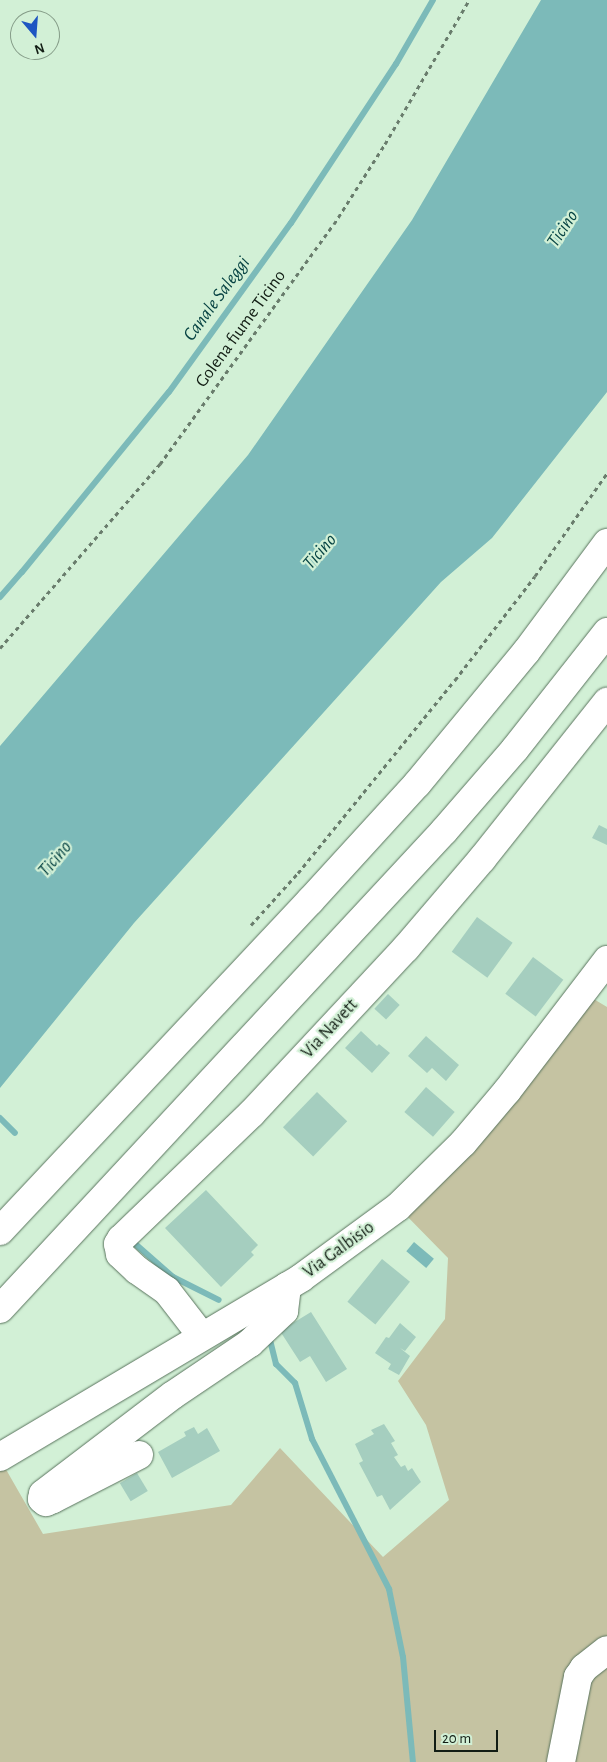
<!DOCTYPE html>
<html>
<head>
<meta charset="utf-8">
<style>
	body { margin:0 }
	#map { position:relative; width:607px; height:1762px; overflow:hidden; background:#d2f0d6; font-family:"Alegreya Sans",sans-serif }
	div>[style] { position:absolute }
	.green>* { inset:0; background:#c5c3a2 }
	.water>* { inset:0; background:#7cbab9; transform-origin:0 0 }
	.stream>* { height:6px; margin:-3px; padding:0 3px; transform-origin:3px; border-radius:3px; background:#7cbab9 }
	.building>* { inset:0; background:#a5cebf; transform-origin:0 0 }
	.path>* { height:3px; margin-top:-1.5px; transform-origin:0; background:repeating-linear-gradient(90deg,#697c6c 0 4px,transparent 0 8px) }
	.roads { filter:drop-shadow(0 0 1px #59735d) drop-shadow(0 0 1px #59735d) }
	.minor>* { height:28px; margin:-14px; padding:0 14px; transform-origin:14px; border-radius:14px; background:#fff }
	.highway>* { height:28px; margin:-14px; padding:0 14px; transform-origin:14px; border-radius:14px; background:#fff }
	span { translate:-50% -50%; white-space:nowrap; text-align:center; line-height:1.15; -webkit-text-stroke:4.5px #d2f0d6; paint-order:stroke }
	.street-label { font-size:18px; color:#121d14 }
	.water-label { font-size:19px; color:#074343; font-style:italic }
	.north { position:absolute; left:10px; top:10px; width:50px; height:50px; box-sizing:border-box; background:#d2f0d6; border:1px solid #859c88; border-radius:50%; rotate:162deg; font-size:14px; font-weight:700; line-height:20px; text-align:center; color:#121d14 }
	.north::after { content:''; display:block; margin:auto; width:18px; height:22px; background:#1e56c2; clip-path:polygon(50% 0,100% 100%,50% 72%,0 100%) }
	.scale { position:absolute; left:434px; top:1730px; width:64px; height:22px; box-sizing:border-box; border:2px solid #121d14; border-top:0; padding-left:6px; font-size:15px; line-height:18px; white-space:nowrap; color:#121d14; -webkit-text-stroke:4px #d2f0d6; paint-order:stroke }
</style>
</head>
<body>
<div id="map">
	<div class="green">
		<i style="clip-path:polygon(582px 992px,607px 1007px,607px 1762px,0 1762px,0 1459px,43px 1534px,231px 1505px,280px 1448px,383px 1557px,449px 1500px,426px 1425px,398px 1381px,445px 1319px,448px 1258px,398px 1207px)"></i>
	</div>
	<div class="water">
		<i style="clip-path:polygon(541px 0,607px 0,607px 392px,492px 538px,441px 582px,134px 923px,0 1088px,0 746px,248px 455px,412px 220px)"></i>
		<i style="left:414px;top:1242px;width:26px;height:12px;rotate:40deg"></i>
	</div>
	<div class="stream">
		<i style="left:0;top:597px;width:33px;rotate:-49deg"></i>
		<i style="left:22px;top:572px;width:232px;rotate:-50.8deg"></i>
		<i style="left:169px;top:392px;width:208px;rotate:-54.2deg"></i>
		<i style="left:291px;top:223px;width:191px;rotate:-56.6deg"></i>
		<i style="left:396px;top:64px;width:74px;rotate:-60deg"></i>
		<i style="left:0;top:1118px;width:21px;rotate:45deg"></i>
		<i style="left:132px;top:1241px;width:55px;rotate:41.3deg"></i>
		<i style="left:173px;top:1277px;width:51px;rotate:26.6deg"></i>
		<i style="left:270px;top:1340px;width:25px;rotate:76deg"></i>
		<i style="left:276px;top:1364px;width:27px;rotate:45deg"></i>
		<i style="left:295px;top:1383px;width:59px;rotate:73.1deg"></i>
		<i style="left:312px;top:1439px;width:169px;rotate:62.8deg"></i>
		<i style="left:389px;top:1589px;width:69px;rotate:78.4deg"></i>
		<i style="left:403px;top:1657px;width:105px;rotate:84.6deg"></i>
	</div>
	<div class="building">
		<i style="clip-path:polygon(599px 825px,607px 829px,607px 845px,592px 838px)"></i>
		<i style="left:477px;top:917px;width:44px;height:43px;rotate:36deg"></i>
		<i style="left:533px;top:957px;width:38px;height:46px;rotate:37deg"></i>
		<i style="left:388px;top:994px;width:16px;height:20px;rotate:43deg"></i>
		<i style="clip-path:polygon(361px 1031px,377px 1046px,379px 1044px,390px 1053px,372px 1073px,345px 1048px)"></i>
		<i style="clip-path:polygon(426px 1036px,459px 1065px,446px 1081px,432px 1068px,427px 1073px,408px 1056px)"></i>
		<i style="left:426px;top:1087px;width:38px;height:33px;rotate:41deg"></i>
		<i style="left:317px;top:1092px;width:42px;height:49px;rotate:44deg"></i>
		<i style="clip-path:polygon(206px 1190px,258px 1245px,251px 1252px,254px 1255px,221px 1287px,165px 1228px)"></i>
		<i style="left:382px;top:1259px;width:36px;height:55px;rotate:39deg"></i>
		<i style="clip-path:polygon(311px 1312px,347px 1369px,326px 1382px,310px 1356px,300px 1362px,280px 1331px)"></i>
		<i style="clip-path:polygon(400px 1323px,416px 1337px,405px 1351px,400px 1348px,410px 1356px,399px 1375px,388px 1369px,391px 1364px,375px 1353px,386px 1337px,389px 1338px)"></i>
		<i style="clip-path:polygon(384px 1424px,395px 1441px,391px 1443px,398px 1455px,394px 1457px,401px 1467px,405px 1465px,408px 1471px,412px 1468px,421px 1482px,390px 1510px,382px 1495px,377px 1497px,359px 1463px,363px 1461px,355px 1444px,374px 1434px,371px 1430px)"></i>
		<i style="clip-path:polygon(194px 1427px,198px 1434px,207px 1428px,220px 1451px,172px 1478px,158px 1452px,186px 1436px,184px 1432px)"></i>
		<i style="left:137px;top:1473px;width:21px;height:20px;rotate:59deg"></i>
	</div>
	<div class="path">
		<i style="left:0;top:648px;width:244px;rotate:-49deg"></i>
		<i style="left:160px;top:464px;width:296px;rotate:-54.1deg"></i>
		<i style="left:334px;top:224px;width:95px;rotate:-57.5deg"></i>
		<i style="left:385px;top:144px;width:167px;rotate:-59.7deg"></i>
		<i style="left:251px;top:925px;width:70px;rotate:-47.9deg"></i>
		<i style="left:298px;top:873px;width:249px;rotate:-50.9deg"></i>
		<i style="left:455px;top:680px;width:131px;rotate:-52.4deg"></i>
		<i style="left:535px;top:576px;width:126px;rotate:-55deg"></i>
	</div>
	<div class="roads">
		<div class="minor">
			<i style="left:201px;top:1335px;width:56px;rotate:-127.7deg"></i>
			<i style="left:167px;top:1291px;width:37px;rotate:-145deg"></i>
			<i style="left:137px;top:1270px;width:23px;rotate:-137deg"></i>
			<i style="left:120px;top:1254px;width:10px;rotate:-101deg"></i>
			<i style="left:118px;top:1244px;width:6px;rotate:-59deg"></i>
			<i style="left:121px;top:1239px;width:182px;rotate:-43.9deg"></i>
			<i style="left:252px;top:1113px;width:226px;rotate:-47deg"></i>
			<i style="left:406px;top:948px;width:117px;rotate:-49.5deg"></i>
			<i style="left:482px;top:859px;width:201px;rotate:-51.5deg"></i>
			<i style="left:139px;top:1455px;width:97px;rotate:152.9deg"></i>
			<i style="left:53px;top:1499px;width:8px;rotate:157deg"></i>
			<i style="left:46px;top:1502px;width:5px;rotate:-143deg"></i>
			<i style="left:42px;top:1499px;width:5px;rotate:-79deg"></i>
			<i style="left:43px;top:1494px;width:163px;rotate:-37.3deg"></i>
			<i style="left:173px;top:1395px;width:93px;rotate:-34deg"></i>
			<i style="left:250px;top:1343px;width:47px;rotate:-43.3deg"></i>
			<i style="left:284px;top:1311px;width:25px;rotate:-83deg"></i>
			<i style="left:0;top:1457px;width:350px;rotate:-30.7deg"></i>
			<i style="left:301px;top:1278px;width:120px;rotate:-36.2deg"></i>
			<i style="left:398px;top:1207px;width:91px;rotate:-44.6deg"></i>
			<i style="left:463px;top:1143px;width:68px;rotate:-49.8deg"></i>
			<i style="left:507px;top:1091px;width:165px;rotate:-52.6deg"></i>
			<i style="left:561px;top:1762px;width:87px;rotate:-78.7deg"></i>
			<i style="left:578px;top:1677px;width:11px;rotate:-56deg"></i>
			<i style="left:584px;top:1668px;width:29px;rotate:-38deg"></i>
		</div>
		<div class="highway">
			<i style="left:0;top:1231px;width:453px;rotate:-46.8deg"></i>
			<i style="left:310px;top:901px;width:159px;rotate:-47.6deg"></i>
			<i style="left:417px;top:784px;width:171px;rotate:-50.5deg"></i>
			<i style="left:526px;top:652px;width:136px;rotate:-53.4deg"></i>
			<i style="left:0;top:1309px;width:652px;rotate:-47.11deg"></i>
			<i style="left:444px;top:831px;width:108px;rotate:-49.1deg"></i>
			<i style="left:515px;top:749px;width:149px;rotate:-51.8deg"></i>
		</div>
	</div>
	<div class="street-label">
		<span style="left:241px;top:329px;rotate:-54deg">Golena fiume Ticino</span>
		<span style="left:330px;top:1029px;rotate:-47deg">Via Navett</span>
		<span style="left:339px;top:1250px;rotate:-36deg">Via Galbisio</span>
	</div>
	<div class="water-label">
		<span style="left:563px;top:229px;rotate:-56deg">Ticino</span>
		<span style="left:217px;top:299px;rotate:-54deg">Canale Saleggi</span>
		<span style="left:320px;top:552px;rotate:-49deg">Ticino</span>
		<span style="left:55px;top:859px;rotate:-49deg">Ticino</span>
	</div>
	<div class="north">N</div>
	<div class="scale">20 m</div>
</div>
</body>
</html>
